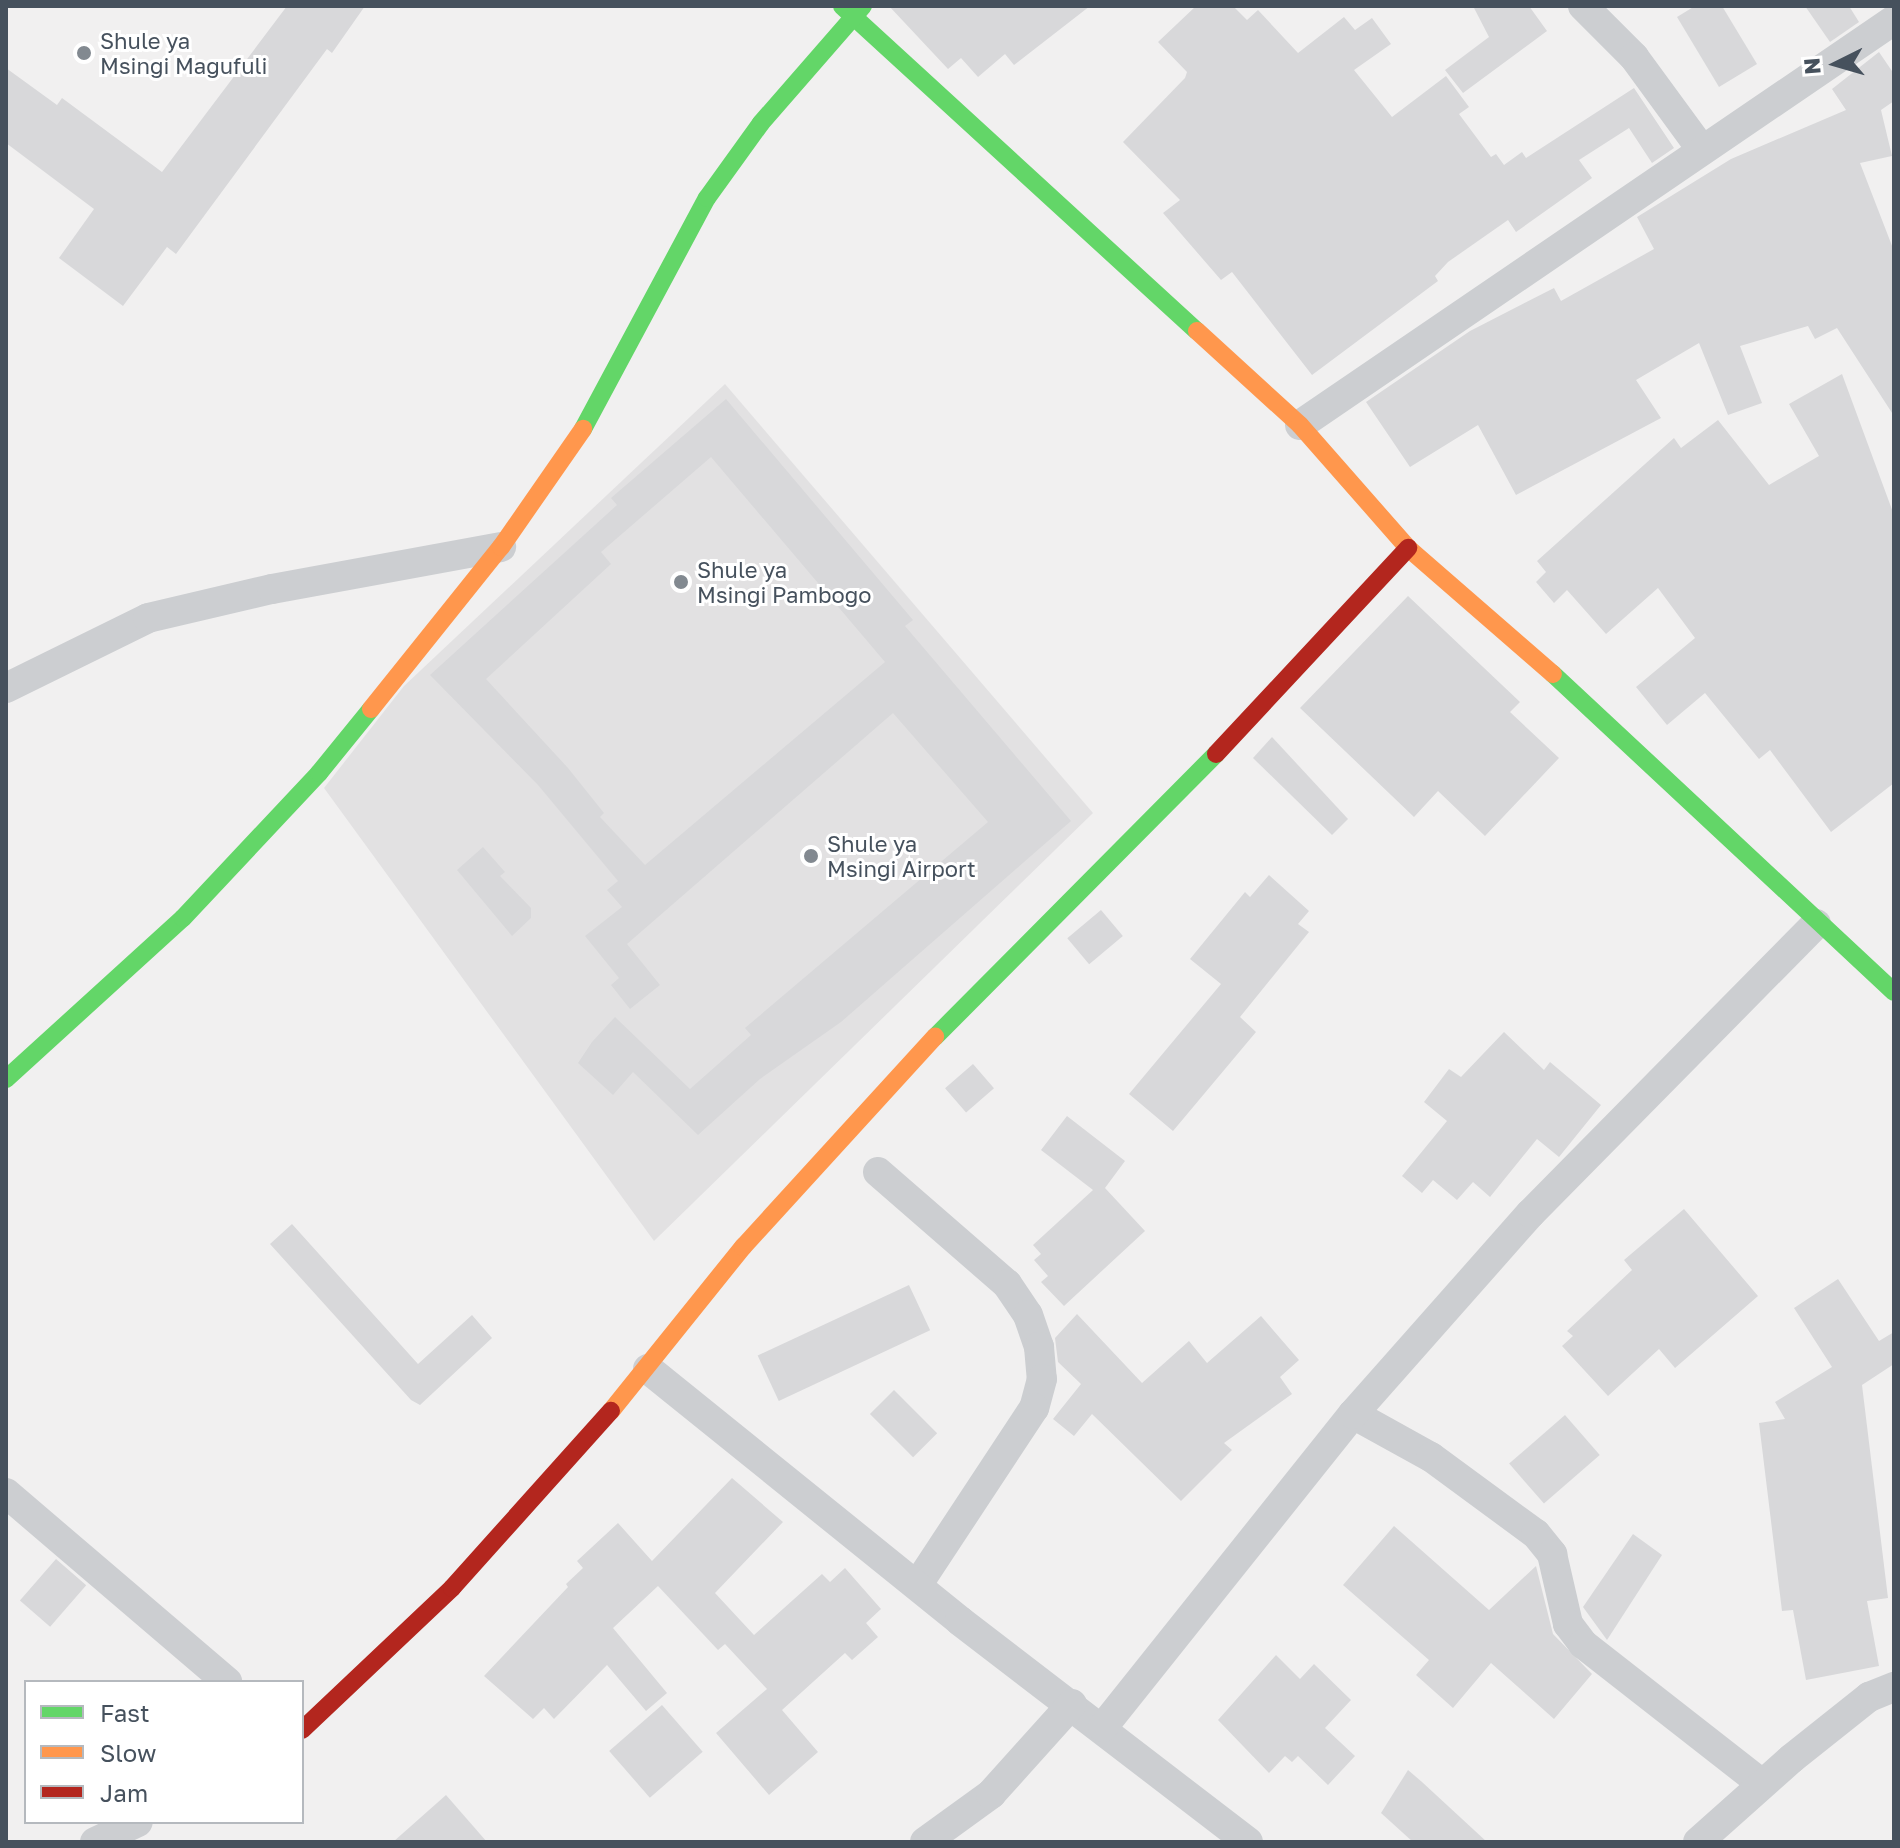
<!DOCTYPE html>
<html>
<head>
<meta charset="utf-8">
<style>
	body { margin:0 }
	#map { position:relative; width:1900px; height:1848px; overflow:hidden; background:#f1f0f0; font-family:"Golos Text",sans-serif }
	div>[style] { position:absolute }
	.education>* { inset:0; background:#e2e1e2 }
	.building>* { inset:0; background:#d8d8da; transform-origin:0 0 }
	.street>* { height:30px; margin:-15px; padding:0 15px; transform-origin:15px; border-radius:15px; background:#ccced1 }
	.fast>* { height:18px; margin:-9px; padding:0 9px; transform-origin:9px; border-radius:9px; background:#63d668 }
	.slow>* { height:18px; margin:-9px; padding:0 9px; transform-origin:9px; border-radius:9px; background:#ff974d }
	.jam>* { height:18px; margin:-9px; padding:0 9px; transform-origin:9px; border-radius:9px; background:#b3261e }
	.dots>* { width:22px; height:22px; translate:-50% -50%; box-sizing:border-box; border:4px solid #fff; border-radius:50% }
	span { translate:-50% -50%; white-space:nowrap; text-align:center; line-height:1.15; -webkit-text-stroke:6px #fff; paint-order:stroke }
	.poi-label { font-size:22px; color:#46515d }
	.left { translate:0 -50%; text-align:left }
	.frame { position:absolute; inset:0; border:8px solid #46515d; pointer-events:none }
	.legend { position:absolute; left:24px; top:1680px; width:280px; height:144px; box-sizing:border-box; background:#fff; border:2px solid #b5b9be; margin:0; padding:10px 14px; list-style:none; font-size:24px; color:#46515d }
	.legend li { display:flex; align-items:center; gap:16px; height:40px }
	.legend b { width:40px; border:2px solid #b5b9be }
	.north { position:absolute; left:1796px; top:24px; width:80px; height:80px; -webkit-text-stroke:6px #fff; paint-order:stroke; rotate:265deg; font-size:22px; font-weight:700; line-height:32px; text-align:center; color:#46515d }
	.north::after { content:''; display:block; margin:auto; width:28px; height:36px; background:#46515d; clip-path:polygon(50% 0,100% 100%,50% 72%,0 100%) }
</style>
</head>
<body>
<div id="map">
	<div class="education">
		<i style="clip-path:polygon(725px 384px,1093px 813px,654px 1241px,324px 788px,404px 686px)"></i>
	</div>
	<div class="building">
		<i style="clip-path:polygon(287px 6px,365px 6px,332px 53px,327px 49px,176px 254px,167px 247px,123px 306px,59px 258px,94px 209px,6px 143px,6px 68px,57px 105px,62px 98px,162px 172px)"></i>
		<i style="clip-path:polygon(889px 6px,1090px 6px,1014px 65px,1005px 54px,978px 77px,961px 58px,948px 69px)"></i>
		<i style="clip-path:polygon(1196px 6px,1233px 6px,1247px 20px,1258px 10px,1298px 53px,1344px 17px,1355px 30px,1372px 18px,1391px 44px,1354px 70px,1392px 117px,1446px 76px,1469px 107px,1459px 114px,1491px 157px,1496px 154px,1504px 165px,1522px 152px,1526px 158px,1634px 88px,1674px 148px,1652px 163px,1629px 128px,1579px 160px,1592px 178px,1516px 232px,1508px 220px,1448px 262px,1435px 276px,1438px 281px,1312px 375px,1232px 272px,1221px 280px,1163px 213px,1180px 200px,1123px 142px,1185px 78px,1187px 72px,1158px 42px)"></i>
		<i style="clip-path:polygon(1473px 6px,1529px 6px,1547px 31px,1463px 93px,1445px 70px,1489px 37px)"></i>
		<i style="clip-path:polygon(1695px 6px,1722px 6px,1757px 64px,1719px 87px,1677px 17px)"></i>
		<i style="clip-path:polygon(1805px 6px,1849px 6px,1859px 22px,1830px 42px)"></i>
		<i style="clip-path:polygon(1879px 52px,1894px 74px,1894px 101px,1881px 110px,1892px 156px,1860px 163px,1894px 251px,1894px 416px,1837px 328px,1815px 339px,1808px 326px,1740px 346px,1762px 403px,1728px 415px,1699px 343px,1636px 380px,1661px 418px,1516px 495px,1478px 425px,1410px 467px,1366px 402px,1470px 331px,1554px 288px,1561px 301px,1654px 249px,1637px 217px,1731px 159px,1846px 110px,1832px 89px)"></i>
		<i style="clip-path:polygon(1842px 374px,1894px 515px,1894px 783px,1831px 832px,1770px 750px,1759px 759px,1705px 693px,1667px 725px,1636px 687px,1695px 638px,1658px 588px,1606px 634px,1567px 590px,1554px 603px,1536px 582px,1546px 572px,1537px 561px,1674px 438px,1681px 448px,1718px 420px,1769px 485px,1819px 456px,1789px 404px)"></i>
		<i style="clip-path:polygon(evenodd,726px 399px,913px 620px,905px 626px,1071px 821px,841px 1022px,760px 1079px,698px 1135px,633px 1072px,613px 1095px,578px 1063px,592px 1042px,615px 1017px,690px 1089px,751px 1035px,745px 1028px,988px 822px,893px 713px,627px 944px,660px 985px,630px 1009px,611px 985px,619px 978px,585px 936px,622px 907px,607px 890px,618px 881px,538px 785px,430px 675px,617px 505px,611px 498px,726px 399px,711px 457px,885px 662px,645px 865px,600px 817px,604px 813px,568px 768px,486px 679px,611px 564px,601px 552px,711px 457px)"></i>
		<i style="clip-path:polygon(1408px 596px,1520px 702px,1510px 712px,1559px 758px,1485px 836px,1438px 791px,1414px 817px,1300px 708px)"></i>
		<i style="clip-path:polygon(1272px 737px,1348px 819px,1332px 835px,1253px 758px)"></i>
		<i style="clip-path:polygon(483px 847px,505px 872px,500px 876px,531px 908px,531px 918px,512px 936px,457px 870px)"></i>
		<i style="clip-path:polygon(1269px 875px,1309px 911px,1298px 924px,1309px 932px,1240px 1017px,1256px 1032px,1173px 1131px,1129px 1094px,1221px 984px,1190px 959px,1245px 892px,1250px 897px)"></i>
		<i style="left:1101px;top:910px;width:34px;height:44px;rotate:50deg"></i>
		<i style="clip-path:polygon(1504px 1032px,1544px 1070px,1550px 1062px,1601px 1105px,1559px 1157px,1537px 1139px,1490px 1197px,1473px 1182px,1457px 1200px,1433px 1180px,1422px 1193px,1402px 1176px,1447px 1121px,1424px 1102px,1449px 1069px,1461px 1077px)"></i>
		<i style="left:973px;top:1064px;width:32px;height:37px;rotate:49deg"></i>
		<i style="clip-path:polygon(1067px 1116px,1125px 1161px,1105px 1188px,1145px 1231px,1064px 1306px,1041px 1282px,1048px 1276px,1034px 1260px,1041px 1254px,1033px 1245px,1093px 1190px,1041px 1150px)"></i>
		<i style="clip-path:polygon(1684px 1209px,1758px 1296px,1675px 1368px,1659px 1349px,1608px 1396px,1562px 1346px,1573px 1336px,1567px 1331px,1632px 1270px,1624px 1260px)"></i>
		<i style="clip-path:polygon(292px 1224px,418px 1364px,472px 1315px,492px 1338px,420px 1405px,411px 1400px,270px 1244px)"></i>
		<i style="clip-path:polygon(1838px 1279px,1879px 1341px,1894px 1332px,1894px 1364px,1862px 1385px,1888px 1598px,1867px 1601px,1879px 1666px,1806px 1680px,1793px 1610px,1782px 1611px,1759px 1423px,1785px 1419px,1775px 1402px,1832px 1367px,1794px 1308px)"></i>
		<i style="left:909px;top:1285px;width:50px;height:167px;rotate:65deg"></i>
		<i style="clip-path:polygon(1077px 1314px,1142px 1383px,1189px 1341px,1207px 1363px,1261px 1316px,1299px 1360px,1280px 1377px,1292px 1394px,1224px 1443px,1232px 1450px,1181px 1501px,1092px 1414px,1074px 1436px,1053px 1419px,1081px 1384px,1058px 1362px,1055px 1338px)"></i>
		<i style="left:894px;top:1390px;width:61px;height:34px;rotate:45deg"></i>
		<i style="left:1565px;top:1415px;width:53px;height:74px;rotate:49deg"></i>
		<i style="clip-path:polygon(732px 1478px,783px 1522px,715px 1593px,754px 1635px,822px 1574px,830px 1582px,845px 1568px,881px 1609px,866px 1623px,878px 1637px,852px 1660px,845px 1653px,782px 1710px,818px 1752px,769px 1795px,716px 1733px,767px 1689px,725px 1644px,718px 1650px,658px 1586px,613px 1628px,667px 1693px,646px 1711px,607px 1665px,554px 1719px,544px 1708px,533px 1719px,484px 1676px,568px 1587px,566px 1584px,583px 1568px,577px 1561px,618px 1523px,652px 1561px)"></i>
		<i style="clip-path:polygon(1394px 1526px,1489px 1610px,1536px 1566px,1553px 1634px,1592px 1674px,1554px 1719px,1491px 1663px,1453px 1708px,1416px 1675px,1429px 1660px,1343px 1585px)"></i>
		<i style="clip-path:polygon(1633px 1534px,1662px 1555px,1607px 1640px,1583px 1607px)"></i>
		<i style="left:56px;top:1559px;width:40px;height:55px;rotate:41deg"></i>
		<i style="clip-path:polygon(1276px 1655px,1300px 1679px,1314px 1664px,1351px 1700px,1325px 1728px,1355px 1756px,1328px 1785px,1298px 1756px,1292px 1762px,1285px 1756px,1269px 1773px,1218px 1720px)"></i>
		<i style="left:662px;top:1705px;width:62px;height:70px;rotate:49deg"></i>
		<i style="clip-path:polygon(1408px 1770px,1422px 1782px,1487px 1842px,1413px 1842px,1381px 1813px)"></i>
		<i style="clip-path:polygon(446px 1795px,487px 1842px,393px 1842px)"></i>
	</div>
	<div class="street">
		<i style="left:1583px;top:6px;width:72px;rotate:45deg"></i>
		<i style="left:1634px;top:57px;width:115px;rotate:53.8deg"></i>
		<i style="left:1300px;top:425px;width:719px;rotate:-34.29deg"></i>
		<i style="left:6px;top:688px;width:158px;rotate:-26.2deg"></i>
		<i style="left:148px;top:618px;width:127px;rotate:-13.2deg"></i>
		<i style="left:272px;top:589px;width:233px;rotate:-10.4deg"></i>
		<i style="left:878px;top:1172px;width:171px;rotate:41deg"></i>
		<i style="left:1007px;top:1284px;width:37px;rotate:56deg"></i>
		<i style="left:1028px;top:1315px;width:34px;rotate:71deg"></i>
		<i style="left:1039px;top:1347px;width:32px;rotate:85deg"></i>
		<i style="left:1042px;top:1379px;width:30px;rotate:105deg"></i>
		<i style="left:1034px;top:1408px;width:211px;rotate:123.4deg"></i>
		<i style="left:648px;top:1369px;width:401px;rotate:38.9deg"></i>
		<i style="left:960px;top:1621px;width:363px;rotate:37.5deg"></i>
		<i style="left:1353px;top:1414px;width:89px;rotate:28.9deg"></i>
		<i style="left:1431px;top:1457px;width:130px;rotate:36.3deg"></i>
		<i style="left:1536px;top:1534px;width:26px;rotate:51deg"></i>
		<i style="left:1552px;top:1554px;width:72px;rotate:77.1deg"></i>
		<i style="left:1568px;top:1624px;width:25px;rotate:53deg"></i>
		<i style="left:1583px;top:1644px;width:227px;rotate:38deg"></i>
		<i style="left:6px;top:1493px;width:291px;rotate:40.5deg"></i>
		<i style="left:1103px;top:1727px;width:401px;rotate:-51.4deg"></i>
		<i style="left:1353px;top:1414px;width:268px;rotate:-48.5deg"></i>
		<i style="left:1531px;top:1213px;width:406px;rotate:-45.4deg"></i>
		<i style="left:95px;top:1842px;width:47px;rotate:-24.9deg"></i>
		<i style="left:925px;top:1842px;width:82px;rotate:-36deg"></i>
		<i style="left:991px;top:1794px;width:121px;rotate:-48deg"></i>
		<i style="left:1698px;top:1842px;width:125px;rotate:-41.7deg"></i>
		<i style="left:1791px;top:1759px;width:100px;rotate:-38.5deg"></i>
		<i style="left:1869px;top:1697px;width:27px;rotate:-22deg"></i>
	</div>
	<div class="fast">
		<i style="left:842px;top:6px;width:481px;rotate:42.5deg"></i>
		<i style="left:583px;top:429px;width:262px;rotate:-61.8deg"></i>
		<i style="left:707px;top:198px;width:92px;rotate:-54.2deg"></i>
		<i style="left:761px;top:123px;width:155px;rotate:-48.9deg"></i>
		<i style="left:1553px;top:674px;width:466px;rotate:43deg"></i>
		<i style="left:935px;top:1037px;width:399px;rotate:-45.2deg"></i>
		<i style="left:6px;top:1079px;width:239px;rotate:-42.3deg"></i>
		<i style="left:183px;top:918px;width:199px;rotate:-46.8deg"></i>
		<i style="left:319px;top:773px;width:82px;rotate:-50.9deg"></i>
	</div>
	<div class="slow">
		<i style="left:1197px;top:331px;width:139px;rotate:42.4deg"></i>
		<i style="left:1300px;top:425px;width:164px;rotate:48.7deg"></i>
		<i style="left:1408px;top:548px;width:192px;rotate:41deg"></i>
		<i style="left:371px;top:709px;width:208px;rotate:-51.3deg"></i>
		<i style="left:501px;top:547px;width:144px;rotate:-55.2deg"></i>
		<i style="left:611px;top:1411px;width:211px;rotate:-51.2deg"></i>
		<i style="left:743px;top:1247px;width:285px;rotate:-47.6deg"></i>
	</div>
	<div class="jam">
		<i style="left:1216px;top:754px;width:282px;rotate:-47deg"></i>
		<i style="left:302px;top:1730px;width:207px;rotate:-43.4deg"></i>
		<i style="left:452px;top:1588px;width:238px;rotate:-48.1deg"></i>
	</div>
	<div class="dots">
		<i style="left:84px;top:53px;background:#828990"></i>
		<i style="left:681px;top:582px;background:#828990"></i>
		<i style="left:811px;top:856px;background:#828990"></i>
	</div>
	<div class="poi-label">
		<span class="left" style="left:100px;top:53px">Shule ya<br>Msingi Magufuli</span>
		<span class="left" style="left:697px;top:582px">Shule ya<br>Msingi Pambogo</span>
		<span class="left" style="left:827px;top:856px">Shule ya<br>Msingi Airport</span>
	</div>
	<div class="frame"></div>
	<ul class="legend">
	<li><b style="height:10px;background:#63d668"></b>Fast</li>
	<li><b style="height:10px;background:#ff974d"></b>Slow</li>
	<li><b style="height:10px;background:#b3261e"></b>Jam</li>
	</ul>
	<div class="north">N</div>
</div>
</body>
</html>
